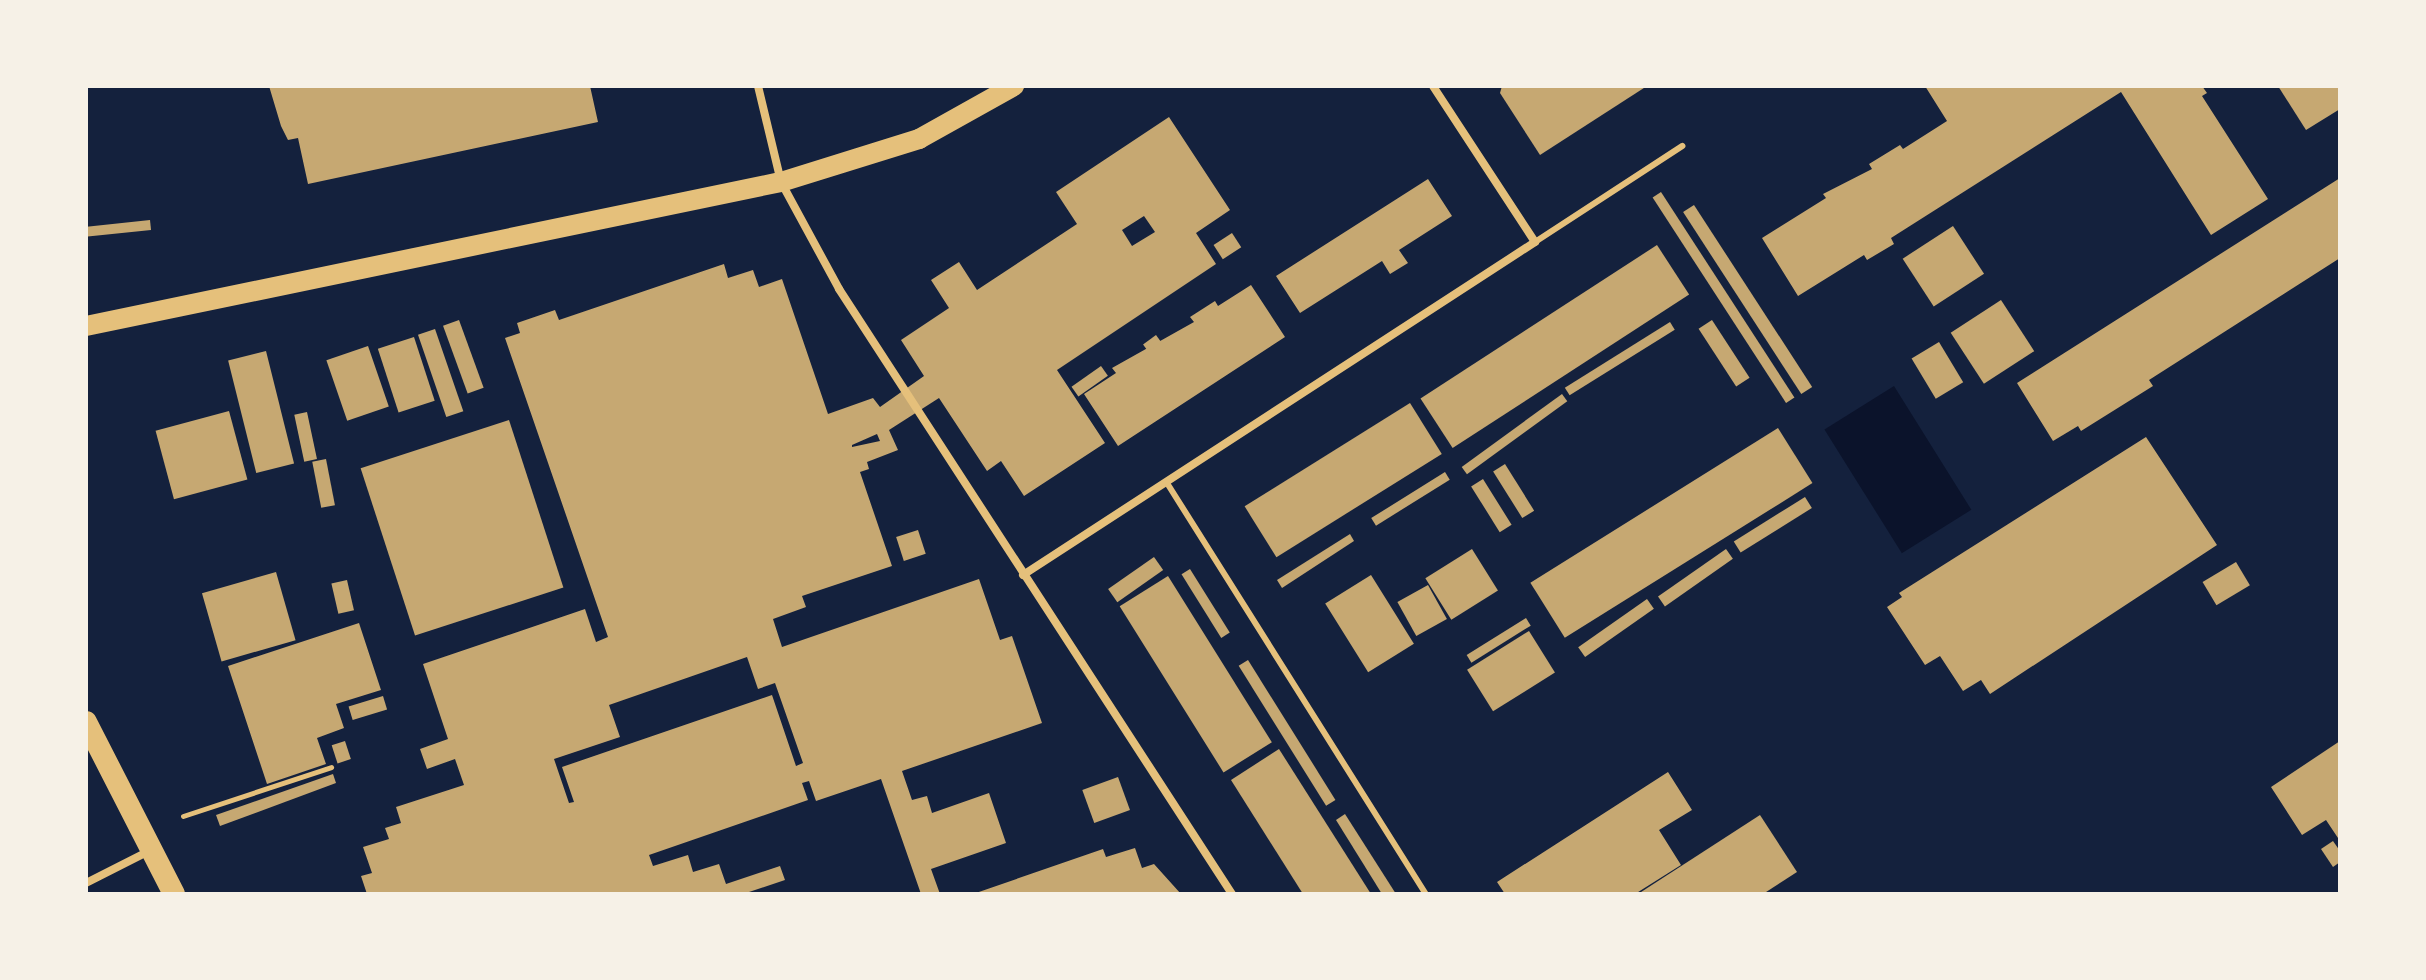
<!DOCTYPE html>
<html>
<head>
<meta charset="utf-8">
<style>
	body { margin:0 }
	#map { position:relative; width:2426px; height:980px; overflow:hidden; background:#14213d; font-family:"Titillium Web",sans-serif }
	div>[style] { position:absolute }
	.water>* { inset:0; background:#0b132b; transform-origin:0 0 }
	.building>* { inset:0; background:#c6a872; transform-origin:0 0 }
	.path>* { height:5px; margin:-2.5px; padding:0 2.5px; transform-origin:2.5px; border-radius:2.5px; background:#e5c07b }
	.service>* { height:6px; margin:-3px; padding:0 3px; transform-origin:3px; border-radius:3px; background:#e5c07b }
	.minor>* { height:8px; margin:-4px; padding:0 4px; transform-origin:4px; border-radius:4px; background:#e5c07b }
	.primary>* { height:20px; margin:-10px; padding:0 10px; transform-origin:10px; border-radius:10px; background:#e5c07b }
	.trunk>* { height:22px; margin:-11px; padding:0 11px; transform-origin:11px; border-radius:11px; background:#e5c07b }
	span { translate:-50% -50%; white-space:nowrap; text-align:center; line-height:1.15; -webkit-text-stroke:6px #f6f1e7; paint-order:stroke }
	.frame { position:absolute; inset:0; border:88px solid #f6f1e7; pointer-events:none }
</style>
</head>
<body>
<div id="map">
	<div class="water">
		<i style="left:1894px;top:386px;width:146px;height:82px;rotate:58deg"></i>
	</div>
	<div class="building">
		<i style="clip-path:polygon(269px 86px,590px 86px,598px 122px,308px 184px,298px 138px,288px 140px,281px 126px)"></i>
		<i style="clip-path:polygon(1502px 86px,1647px 86px,1540px 155px,1500px 93px)"></i>
		<i style="clip-path:polygon(1925px 86px,2202px 86px,2207px 93px,2202px 96px,2268px 199px,2211px 235px,2121px 92px,1891px 238px,1894px 244px,1867px 260px,1864px 255px,1798px 296px,1762px 238px,1826px 198px,1823px 194px,1872px 169px,1869px 164px,1900px 145px,1903px 149px,1947px 121px)"></i>
		<i style="clip-path:polygon(2278px 86px,2340px 86px,2340px 109px,2306px 130px)"></i>
		<i style="clip-path:polygon(evenodd,1169px 117px,1230px 210px,1196px 233px,1216px 264px,1057px 370px,1105px 443px,1024px 496px,1001px 461px,987px 471px,939px 398px,889px 430px,898px 450px,867px 462px,869px 469px,860px 472px,892px 566px,802px 596px,806px 607px,773px 619px,782px 647px,979px 579px,1000px 640px,1012px 636px,1042px 723px,902px 771px,912px 800px,927px 796px,932px 813px,989px 793px,1006px 843px,931px 869px,940px 894px,921px 894px,881px 779px,816px 801px,809px 781px,802px 783px,808px 800px,649px 855px,653px 866px,688px 855px,693px 872px,719px 864px,726px 884px,780px 866px,785px 880px,743px 894px,367px 894px,361px 876px,372px 873px,363px 847px,389px 839px,385px 828px,401px 823px,396px 807px,464px 785px,455px 759px,427px 769px,420px 749px,448px 739px,423px 664px,585px 609px,596px 642px,608px 637px,505px 338px,520px 333px,517px 323px,555px 310px,559px 320px,724px 264px,728px 278px,753px 270px,759px 287px,782px 279px,828px 414px,873px 398px,880px 407px,924px 376px,901px 340px,949px 308px,931px 280px,959px 262px,977px 290px,1077px 224px,1056px 192px,1169px 117px,1144px 216px,1155px 232px,1132px 246px,1122px 230px,1144px 216px,1169px 117px,877px 434px,880px 441px,852px 447px,852px 445px,877px 434px,1169px 117px,747px 657px,758px 689px,775px 683px,803px 763px,796px 766px,772px 695px,562px 767px,574px 802px,569px 803px,554px 759px,620px 737px,609px 705px,747px 657px)"></i>
		<i style="clip-path:polygon(2340px 178px,2340px 258px,2149px 380px,2153px 386px,2081px 431px,2078px 426px,2053px 441px,2017px 383px)"></i>
		<i style="clip-path:polygon(1428px 179px,1452px 216px,1399px 250px,1408px 263px,1390px 274px,1382px 261px,1300px 313px,1276px 276px)"></i>
		<i style="left:1661px;top:192px;width:245px;height:10px;rotate:57deg"></i>
		<i style="left:1694px;top:205px;width:217px;height:13px;rotate:57deg"></i>
		<i style="left:150px;top:220px;width:10px;height:66px;rotate:84deg"></i>
		<i style="left:1953px;top:226px;width:57px;height:60px;rotate:57deg"></i>
		<i style="left:1232px;top:233px;width:17px;height:22px;rotate:57deg"></i>
		<i style="left:1657px;top:245px;width:59px;height:282px;rotate:57deg"></i>
		<i style="clip-path:polygon(1251px 285px,1285px 337px,1118px 446px,1084px 394px,1116px 373px,1112px 368px,1194px 322px,1190px 317px,1215px 301px,1218px 306px)"></i>
		<i style="left:2001px;top:300px;width:61px;height:60px;rotate:57deg"></i>
		<i style="left:459px;top:320px;width:72px;height:17px;rotate:70deg"></i>
		<i style="left:1712px;top:320px;width:69px;height:16px;rotate:57deg"></i>
		<i style="left:1670px;top:322px;width:9px;height:124px;rotate:58deg"></i>
		<i style="left:435px;top:329px;width:87px;height:18px;rotate:71deg"></i>
		<i style="left:1156px;top:335px;width:9px;height:16px;rotate:54deg"></i>
		<i style="left:414px;top:337px;width:67px;height:38px;rotate:72deg"></i>
		<i style="left:1939px;top:342px;width:47px;height:32px;rotate:59deg"></i>
		<i style="left:368px;top:346px;width:64px;height:44px;rotate:71deg"></i>
		<i style="left:266px;top:351px;width:116px;height:39px;rotate:76deg"></i>
		<i style="left:1101px;top:366px;width:12px;height:36px;rotate:55deg"></i>
		<i style="left:1562px;top:394px;width:9px;height:124px;rotate:54deg"></i>
		<i style="left:1410px;top:403px;width:60px;height:195px;rotate:58deg"></i>
		<i style="left:229px;top:411px;width:71px;height:76px;rotate:75deg"></i>
		<i style="left:307px;top:412px;width:48px;height:13px;rotate:78deg"></i>
		<i style="left:509px;top:420px;width:176px;height:156px;rotate:72deg"></i>
		<i style="left:1778px;top:428px;width:65px;height:292px;rotate:58deg"></i>
		<i style="clip-path:polygon(2146px 437px,2217px 545px,1990px 694px,1981px 680px,1963px 691px,1940px 656px,1925px 665px,1887px 607px,1902px 597px,1899px 593px)"></i>
		<i style="left:326px;top:459px;width:47px;height:14px;rotate:79deg"></i>
		<i style="left:1505px;top:464px;width:55px;height:14px;rotate:58deg"></i>
		<i style="left:1445px;top:472px;width:9px;height:87px;rotate:58deg"></i>
		<i style="left:1483px;top:479px;width:54px;height:14px;rotate:58deg"></i>
		<i style="left:1805px;top:497px;width:13px;height:84px;rotate:58deg"></i>
		<i style="left:918px;top:530px;width:25px;height:23px;rotate:72deg"></i>
		<i style="clip-path:polygon(1350px 534px,1354px 541px,1282px 588px,1277px 580px)"></i>
		<i style="left:1472px;top:549px;width:49px;height:55px;rotate:58deg"></i>
		<i style="left:1726px;top:549px;width:12px;height:83px;rotate:55deg"></i>
		<i style="left:1154px;top:557px;width:16px;height:56px;rotate:55deg"></i>
		<i style="left:2236px;top:562px;width:27px;height:39px;rotate:59deg"></i>
		<i style="left:1190px;top:569px;width:75px;height:10px;rotate:58deg"></i>
		<i style="left:276px;top:572px;width:71px;height:77px;rotate:74deg"></i>
		<i style="left:1371px;top:575px;width:81px;height:54px;rotate:58deg"></i>
		<i style="left:1168px;top:576px;width:196px;height:57px;rotate:58deg"></i>
		<i style="left:347px;top:580px;width:31px;height:16px;rotate:77deg"></i>
		<i style="left:1428px;top:585px;width:39px;height:35px;rotate:61deg"></i>
		<i style="left:1647px;top:599px;width:12px;height:84px;rotate:55deg"></i>
		<i style="left:1526px;top:618px;width:9px;height:70px;rotate:58deg"></i>
		<i style="clip-path:polygon(359px 623px,381px 690px,336px 704px,344px 728px,317px 738px,326px 764px,267px 784px,228px 666px)"></i>
		<i style="left:1529px;top:631px;width:49px;height:73px;rotate:58deg"></i>
		<i style="left:1248px;top:660px;width:165px;height:11px;rotate:58deg"></i>
		<i style="left:383px;top:696px;width:14px;height:36px;rotate:73deg"></i>
		<i style="left:345px;top:741px;width:19px;height:14px;rotate:72deg"></i>
		<i style="clip-path:polygon(2340px 741px,2340px 841px,2326px 820px,2302px 835px,2271px 787px)"></i>
		<i style="clip-path:polygon(1279px 749px,1371px 894px,1303px 894px,1231px 780px)"></i>
		<i style="clip-path:polygon(1668px 772px,1692px 810px,1659px 830px,1681px 865px,1635px 894px,1505px 894px,1497px 882px)"></i>
		<i style="clip-path:polygon(333px 774px,336px 783px,220px 826px,216px 815px)"></i>
		<i style="left:1118px;top:777px;width:35px;height:38px;rotate:70deg"></i>
		<i style="clip-path:polygon(1345px 814px,1396px 894px,1382px 894px,1336px 820px)"></i>
		<i style="clip-path:polygon(1760px 815px,1797px 872px,1763px 894px,1638px 894px)"></i>
		<i style="clip-path:polygon(2333px 841px,2340px 851px,2340px 862px,2333px 867px,2321px 849px)"></i>
		<i style="clip-path:polygon(1135px 848px,1142px 868px,1154px 864px,1181px 894px,973px 894px,1103px 849px,1106px 857px)"></i>
	</div>
	<div class="path">
		<i style="left:183px;top:816px;width:156px;rotate:-18.3deg"></i>
	</div>
	<div class="service">
		<i style="left:1535px;top:242px;width:176px;rotate:-33.1deg"></i>
		<i style="left:1167px;top:483px;width:486px;rotate:57.8deg"></i>
	</div>
	<div class="minor">
		<i style="left:758px;top:86px;width:99px;rotate:76.5deg"></i>
		<i style="left:781px;top:182px;width:122px;rotate:61.5deg"></i>
		<i style="left:839px;top:289px;width:721px;rotate:56.99deg"></i>
		<i style="left:1023px;top:575px;width:611px;rotate:-33.04deg"></i>
		<i style="left:1535px;top:242px;width:186px;rotate:-123.2deg"></i>
		<i style="left:86px;top:883px;width:73px;rotate:-26.9deg"></i>
	</div>
	<div class="primary">
		<i style="left:86px;top:326px;width:710px;rotate:-11.71deg"></i>
		<i style="left:781px;top:182px;width:145px;rotate:-17.3deg"></i>
		<i style="left:919px;top:139px;width:109px;rotate:-29.2deg"></i>
	</div>
	<div class="trunk">
		<i style="left:86px;top:722px;width:193px;rotate:62.9deg"></i>
	</div>
	<div class="frame"></div>
</div>
</body>
</html>
